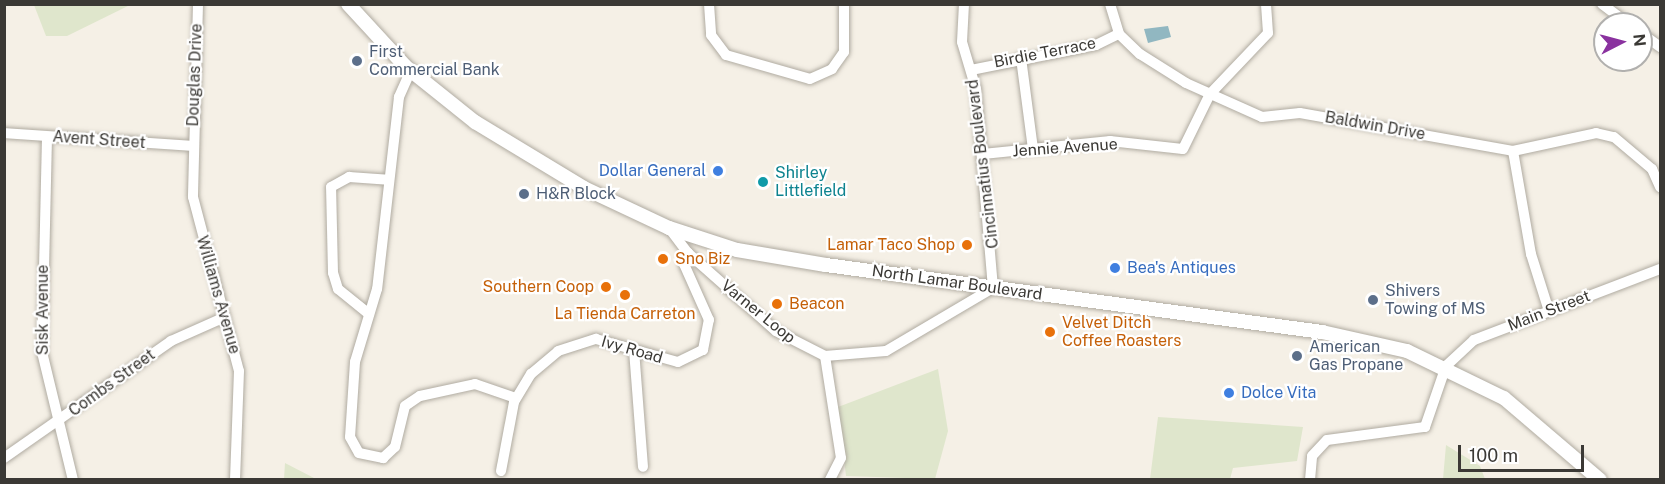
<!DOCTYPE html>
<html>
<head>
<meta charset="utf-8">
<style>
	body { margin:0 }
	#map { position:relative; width:1665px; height:484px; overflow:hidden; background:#f5f0e6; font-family:"Public Sans",sans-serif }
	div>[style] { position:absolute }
	.green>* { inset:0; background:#dfe6cc }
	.water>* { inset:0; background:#91b7c1 }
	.roads { filter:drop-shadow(0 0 2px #b0aba1) drop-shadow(0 0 2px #b0aba1) }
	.street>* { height:10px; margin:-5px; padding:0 5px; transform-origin:5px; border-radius:5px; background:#fff }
	.secondary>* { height:14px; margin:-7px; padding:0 7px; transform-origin:7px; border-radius:7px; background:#fff }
	.dots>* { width:16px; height:16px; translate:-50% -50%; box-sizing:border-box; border:3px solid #fff; border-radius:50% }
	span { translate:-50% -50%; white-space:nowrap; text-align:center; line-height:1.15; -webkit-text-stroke:4.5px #fff; paint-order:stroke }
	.service-label { font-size:16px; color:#4e5e75 }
	.left { translate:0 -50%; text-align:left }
	.street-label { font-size:16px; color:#3b3935 }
	.shop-label { font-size:16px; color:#366cbe }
	.right { translate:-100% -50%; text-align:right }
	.culture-label { font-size:16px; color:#0d838f }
	.food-label { font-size:16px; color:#c56008 }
	.frame { position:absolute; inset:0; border:6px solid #3b3935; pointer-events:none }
	.north { position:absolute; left:1593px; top:12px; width:60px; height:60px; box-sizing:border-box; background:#fff; border:2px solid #b1b0ae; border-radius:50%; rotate:84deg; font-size:16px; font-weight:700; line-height:24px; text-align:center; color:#3b3935 }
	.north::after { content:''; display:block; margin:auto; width:21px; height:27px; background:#8a329f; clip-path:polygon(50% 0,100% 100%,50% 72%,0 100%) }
	.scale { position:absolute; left:1458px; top:445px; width:126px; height:27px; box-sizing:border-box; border:3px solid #3b3935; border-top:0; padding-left:8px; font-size:18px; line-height:21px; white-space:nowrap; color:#3b3935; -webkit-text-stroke:4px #fff; paint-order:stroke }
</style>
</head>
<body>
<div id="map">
	<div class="green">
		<i style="clip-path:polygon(34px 5px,130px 5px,67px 36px,46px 36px)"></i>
		<i style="clip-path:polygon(938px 369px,948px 431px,935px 479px,846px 476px,838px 407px)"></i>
		<i style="clip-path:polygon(1158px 417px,1303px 427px,1297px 461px,1233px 468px,1230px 479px,1150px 479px)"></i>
		<i style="clip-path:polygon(1446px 445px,1480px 466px,1485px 479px,1443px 479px)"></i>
		<i style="clip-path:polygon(285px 463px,314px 478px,320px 479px,284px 479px)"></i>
	</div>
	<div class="water">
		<i style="clip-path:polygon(1168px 26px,1171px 37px,1148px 43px,1144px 29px)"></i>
	</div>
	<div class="roads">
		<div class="street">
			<i style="left:198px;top:4px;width:193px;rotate:91.5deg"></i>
			<i style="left:193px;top:197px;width:180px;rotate:75.2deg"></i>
			<i style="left:239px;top:371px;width:109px;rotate:92.1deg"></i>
			<i style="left:709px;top:4px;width:31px;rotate:86deg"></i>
			<i style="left:711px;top:35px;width:25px;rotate:53deg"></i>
			<i style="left:726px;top:55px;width:87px;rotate:15.9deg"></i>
			<i style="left:810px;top:79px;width:24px;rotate:-24deg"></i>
			<i style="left:832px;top:69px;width:21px;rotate:-55deg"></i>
			<i style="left:844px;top:52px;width:48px;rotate:-90deg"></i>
			<i style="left:1110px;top:4px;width:31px;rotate:73deg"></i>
			<i style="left:1119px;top:34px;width:29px;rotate:44deg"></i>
			<i style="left:1140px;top:54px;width:54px;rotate:32.2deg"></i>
			<i style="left:1186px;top:83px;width:83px;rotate:24.1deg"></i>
			<i style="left:1262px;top:117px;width:38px;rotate:-6deg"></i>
			<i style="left:1300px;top:113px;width:216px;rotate:10.1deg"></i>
			<i style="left:1513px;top:151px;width:85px;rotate:-12.2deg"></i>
			<i style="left:1596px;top:133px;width:18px;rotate:13deg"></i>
			<i style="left:1614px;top:137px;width:50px;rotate:40.1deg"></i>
			<i style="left:1652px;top:169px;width:20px;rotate:66deg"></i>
			<i style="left:1602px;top:4px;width:34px;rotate:37deg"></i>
			<i style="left:1641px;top:33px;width:24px;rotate:36deg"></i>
			<i style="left:1021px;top:58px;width:92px;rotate:82.5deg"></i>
			<i style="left:411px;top:70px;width:30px;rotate:114deg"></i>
			<i style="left:399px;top:97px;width:193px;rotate:96.5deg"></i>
			<i style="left:377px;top:289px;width:76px;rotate:106.8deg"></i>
			<i style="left:355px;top:362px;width:75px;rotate:93.8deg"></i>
			<i style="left:350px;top:437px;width:18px;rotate:61deg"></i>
			<i style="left:359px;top:453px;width:25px;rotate:12deg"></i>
			<i style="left:383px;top:458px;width:16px;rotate:-43deg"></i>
			<i style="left:395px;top:447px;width:42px;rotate:-76.3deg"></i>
			<i style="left:405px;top:406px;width:18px;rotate:-34deg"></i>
			<i style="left:420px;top:396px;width:56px;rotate:-12.3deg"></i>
			<i style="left:475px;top:384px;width:43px;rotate:18.9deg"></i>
			<i style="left:971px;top:70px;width:127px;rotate:-11.3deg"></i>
			<i style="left:1096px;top:45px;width:25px;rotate:-26deg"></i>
			<i style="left:4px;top:133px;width:189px;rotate:3.9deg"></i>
			<i style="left:47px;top:137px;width:215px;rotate:91.3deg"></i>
			<i style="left:42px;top:352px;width:132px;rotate:76.4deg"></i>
			<i style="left:1513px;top:151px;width:105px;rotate:80.1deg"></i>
			<i style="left:1531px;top:254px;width:60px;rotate:72.5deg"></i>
			<i style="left:983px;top:154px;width:128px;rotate:-5.8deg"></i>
			<i style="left:1110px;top:141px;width:73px;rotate:6.3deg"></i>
			<i style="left:1183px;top:149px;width:61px;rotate:-63.9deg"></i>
			<i style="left:1210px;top:94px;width:84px;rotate:-46.4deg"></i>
			<i style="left:1268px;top:33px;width:29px;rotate:-94deg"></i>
			<i style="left:669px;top:228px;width:31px;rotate:53deg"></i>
			<i style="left:688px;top:253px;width:118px;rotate:41.6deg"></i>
			<i style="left:776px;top:331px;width:55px;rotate:27deg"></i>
			<i style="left:825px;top:356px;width:61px;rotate:-4.7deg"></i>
			<i style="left:886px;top:351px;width:124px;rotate:-30.5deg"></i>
			<i style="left:993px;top:288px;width:200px;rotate:-94.9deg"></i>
			<i style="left:976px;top:89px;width:49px;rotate:-106.6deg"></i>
			<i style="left:962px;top:42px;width:38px;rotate:-87deg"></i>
			<i style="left:369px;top:314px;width:40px;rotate:-141deg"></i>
			<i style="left:338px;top:289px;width:17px;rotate:-107deg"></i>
			<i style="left:333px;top:273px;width:86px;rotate:-91.3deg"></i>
			<i style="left:331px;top:187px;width:21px;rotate:-29deg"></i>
			<i style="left:349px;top:177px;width:39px;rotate:4deg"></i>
			<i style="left:634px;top:350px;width:117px;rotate:85.6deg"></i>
			<i style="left:825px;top:356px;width:103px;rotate:81.1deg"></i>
			<i style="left:841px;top:458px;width:25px;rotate:117deg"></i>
			<i style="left:4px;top:458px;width:204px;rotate:-35deg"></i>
			<i style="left:171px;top:341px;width:59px;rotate:-24deg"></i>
			<i style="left:501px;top:471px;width:70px;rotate:-79.3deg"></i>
			<i style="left:514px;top:402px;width:33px;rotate:-59deg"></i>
			<i style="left:531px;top:374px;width:35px;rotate:-40deg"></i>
			<i style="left:558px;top:351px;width:40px;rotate:-18deg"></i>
			<i style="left:596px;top:339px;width:85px;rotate:15.7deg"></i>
			<i style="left:678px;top:362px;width:28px;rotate:-26deg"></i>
			<i style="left:703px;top:350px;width:31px;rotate:-79deg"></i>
			<i style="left:709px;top:320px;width:61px;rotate:-114.1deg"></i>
			<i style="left:684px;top:264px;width:12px;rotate:-70deg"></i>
			<i style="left:1310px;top:480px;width:24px;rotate:-85deg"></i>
			<i style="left:1312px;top:456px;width:22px;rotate:-47deg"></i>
			<i style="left:1327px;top:440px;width:99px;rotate:-7.6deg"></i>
			<i style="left:1425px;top:427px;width:65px;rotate:-71deg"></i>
			<i style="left:1446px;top:366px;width:38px;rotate:-43deg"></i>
			<i style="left:1474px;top:340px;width:199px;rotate:-20.9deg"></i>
		</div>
		<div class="secondary">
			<i style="left:348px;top:4px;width:84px;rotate:47.4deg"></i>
			<i style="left:405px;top:66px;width:90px;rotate:38.7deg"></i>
			<i style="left:475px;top:122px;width:127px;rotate:31.2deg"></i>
			<i style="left:584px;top:188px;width:94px;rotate:25.2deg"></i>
			<i style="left:669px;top:228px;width:71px;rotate:17.9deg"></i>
			<i style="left:737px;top:250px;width:90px;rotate:9.6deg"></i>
			<i style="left:826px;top:265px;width:501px;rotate:7.69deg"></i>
			<i style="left:1322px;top:332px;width:87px;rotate:12.6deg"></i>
			<i style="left:1407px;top:351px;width:108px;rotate:25.9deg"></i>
			<i style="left:1504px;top:398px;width:126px;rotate:40.5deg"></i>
		</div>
	</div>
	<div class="dots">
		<i style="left:357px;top:61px;background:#5c6f8a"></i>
		<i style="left:718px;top:171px;background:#3f7fe0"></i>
		<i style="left:763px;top:182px;background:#0f9aa8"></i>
		<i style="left:524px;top:194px;background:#5c6f8a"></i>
		<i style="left:967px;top:245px;background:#e8710a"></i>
		<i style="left:663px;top:259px;background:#e8710a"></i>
		<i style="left:1115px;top:268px;background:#3f7fe0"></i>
		<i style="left:606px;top:287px;background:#e8710a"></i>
		<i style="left:625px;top:295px;background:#e8710a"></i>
		<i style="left:1373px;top:300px;background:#5c6f8a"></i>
		<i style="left:777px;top:304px;background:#e8710a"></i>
		<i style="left:1050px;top:332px;background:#e8710a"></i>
		<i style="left:1297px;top:356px;background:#5c6f8a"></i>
		<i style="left:1229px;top:393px;background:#3f7fe0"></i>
	</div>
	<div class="service-label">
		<span class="left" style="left:369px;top:61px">First<br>Commercial Bank</span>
		<span class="left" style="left:536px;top:194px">H&amp;R Block</span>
		<span class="left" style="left:1385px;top:300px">Shivers<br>Towing of MS</span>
		<span class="left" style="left:1309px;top:356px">American<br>Gas Propane</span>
	</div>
	<div class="street-label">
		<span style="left:1045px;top:53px;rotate:-11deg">Birdie Terrace</span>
		<span style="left:195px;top:75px;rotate:-88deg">Douglas Drive</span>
		<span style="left:1375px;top:126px;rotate:10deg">Baldwin Drive</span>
		<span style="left:99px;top:140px;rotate:4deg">Avent Street</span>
		<span style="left:1065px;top:148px;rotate:-4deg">Jennie Avenue</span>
		<span style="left:983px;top:164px;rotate:-97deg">Cincinnatius Boulevard</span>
		<span style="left:957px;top:283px;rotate:8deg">North Lamar Boulevard</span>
		<span style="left:218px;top:295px;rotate:74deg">Williams Avenue</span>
		<span style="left:43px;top:310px;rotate:-90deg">Sisk Avenue</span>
		<span style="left:1549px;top:311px;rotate:-21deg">Main Street</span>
		<span style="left:758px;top:312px;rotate:39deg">Varner Loop</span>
		<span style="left:632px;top:350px;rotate:16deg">Ivy Road</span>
		<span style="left:112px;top:383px;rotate:-36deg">Combs Street</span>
	</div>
	<div class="shop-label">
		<span class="right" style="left:706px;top:171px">Dollar General</span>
		<span class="left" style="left:1127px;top:268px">Bea's Antiques</span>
		<span class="left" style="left:1241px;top:393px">Dolce Vita</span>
	</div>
	<div class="culture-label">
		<span class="left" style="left:775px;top:182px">Shirley<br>Littlefield</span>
	</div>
	<div class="food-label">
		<span class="right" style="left:955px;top:245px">Lamar Taco Shop</span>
		<span class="left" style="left:675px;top:259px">Sno Biz</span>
		<span class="right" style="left:594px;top:287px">Southern Coop</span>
		<span class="left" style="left:789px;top:304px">Beacon</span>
		<span style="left:625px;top:314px">La Tienda Carreton</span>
		<span class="left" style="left:1062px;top:332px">Velvet Ditch<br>Coffee Roasters</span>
	</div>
	<div class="frame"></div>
	<div class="north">N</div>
	<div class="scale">100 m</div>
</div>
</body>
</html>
